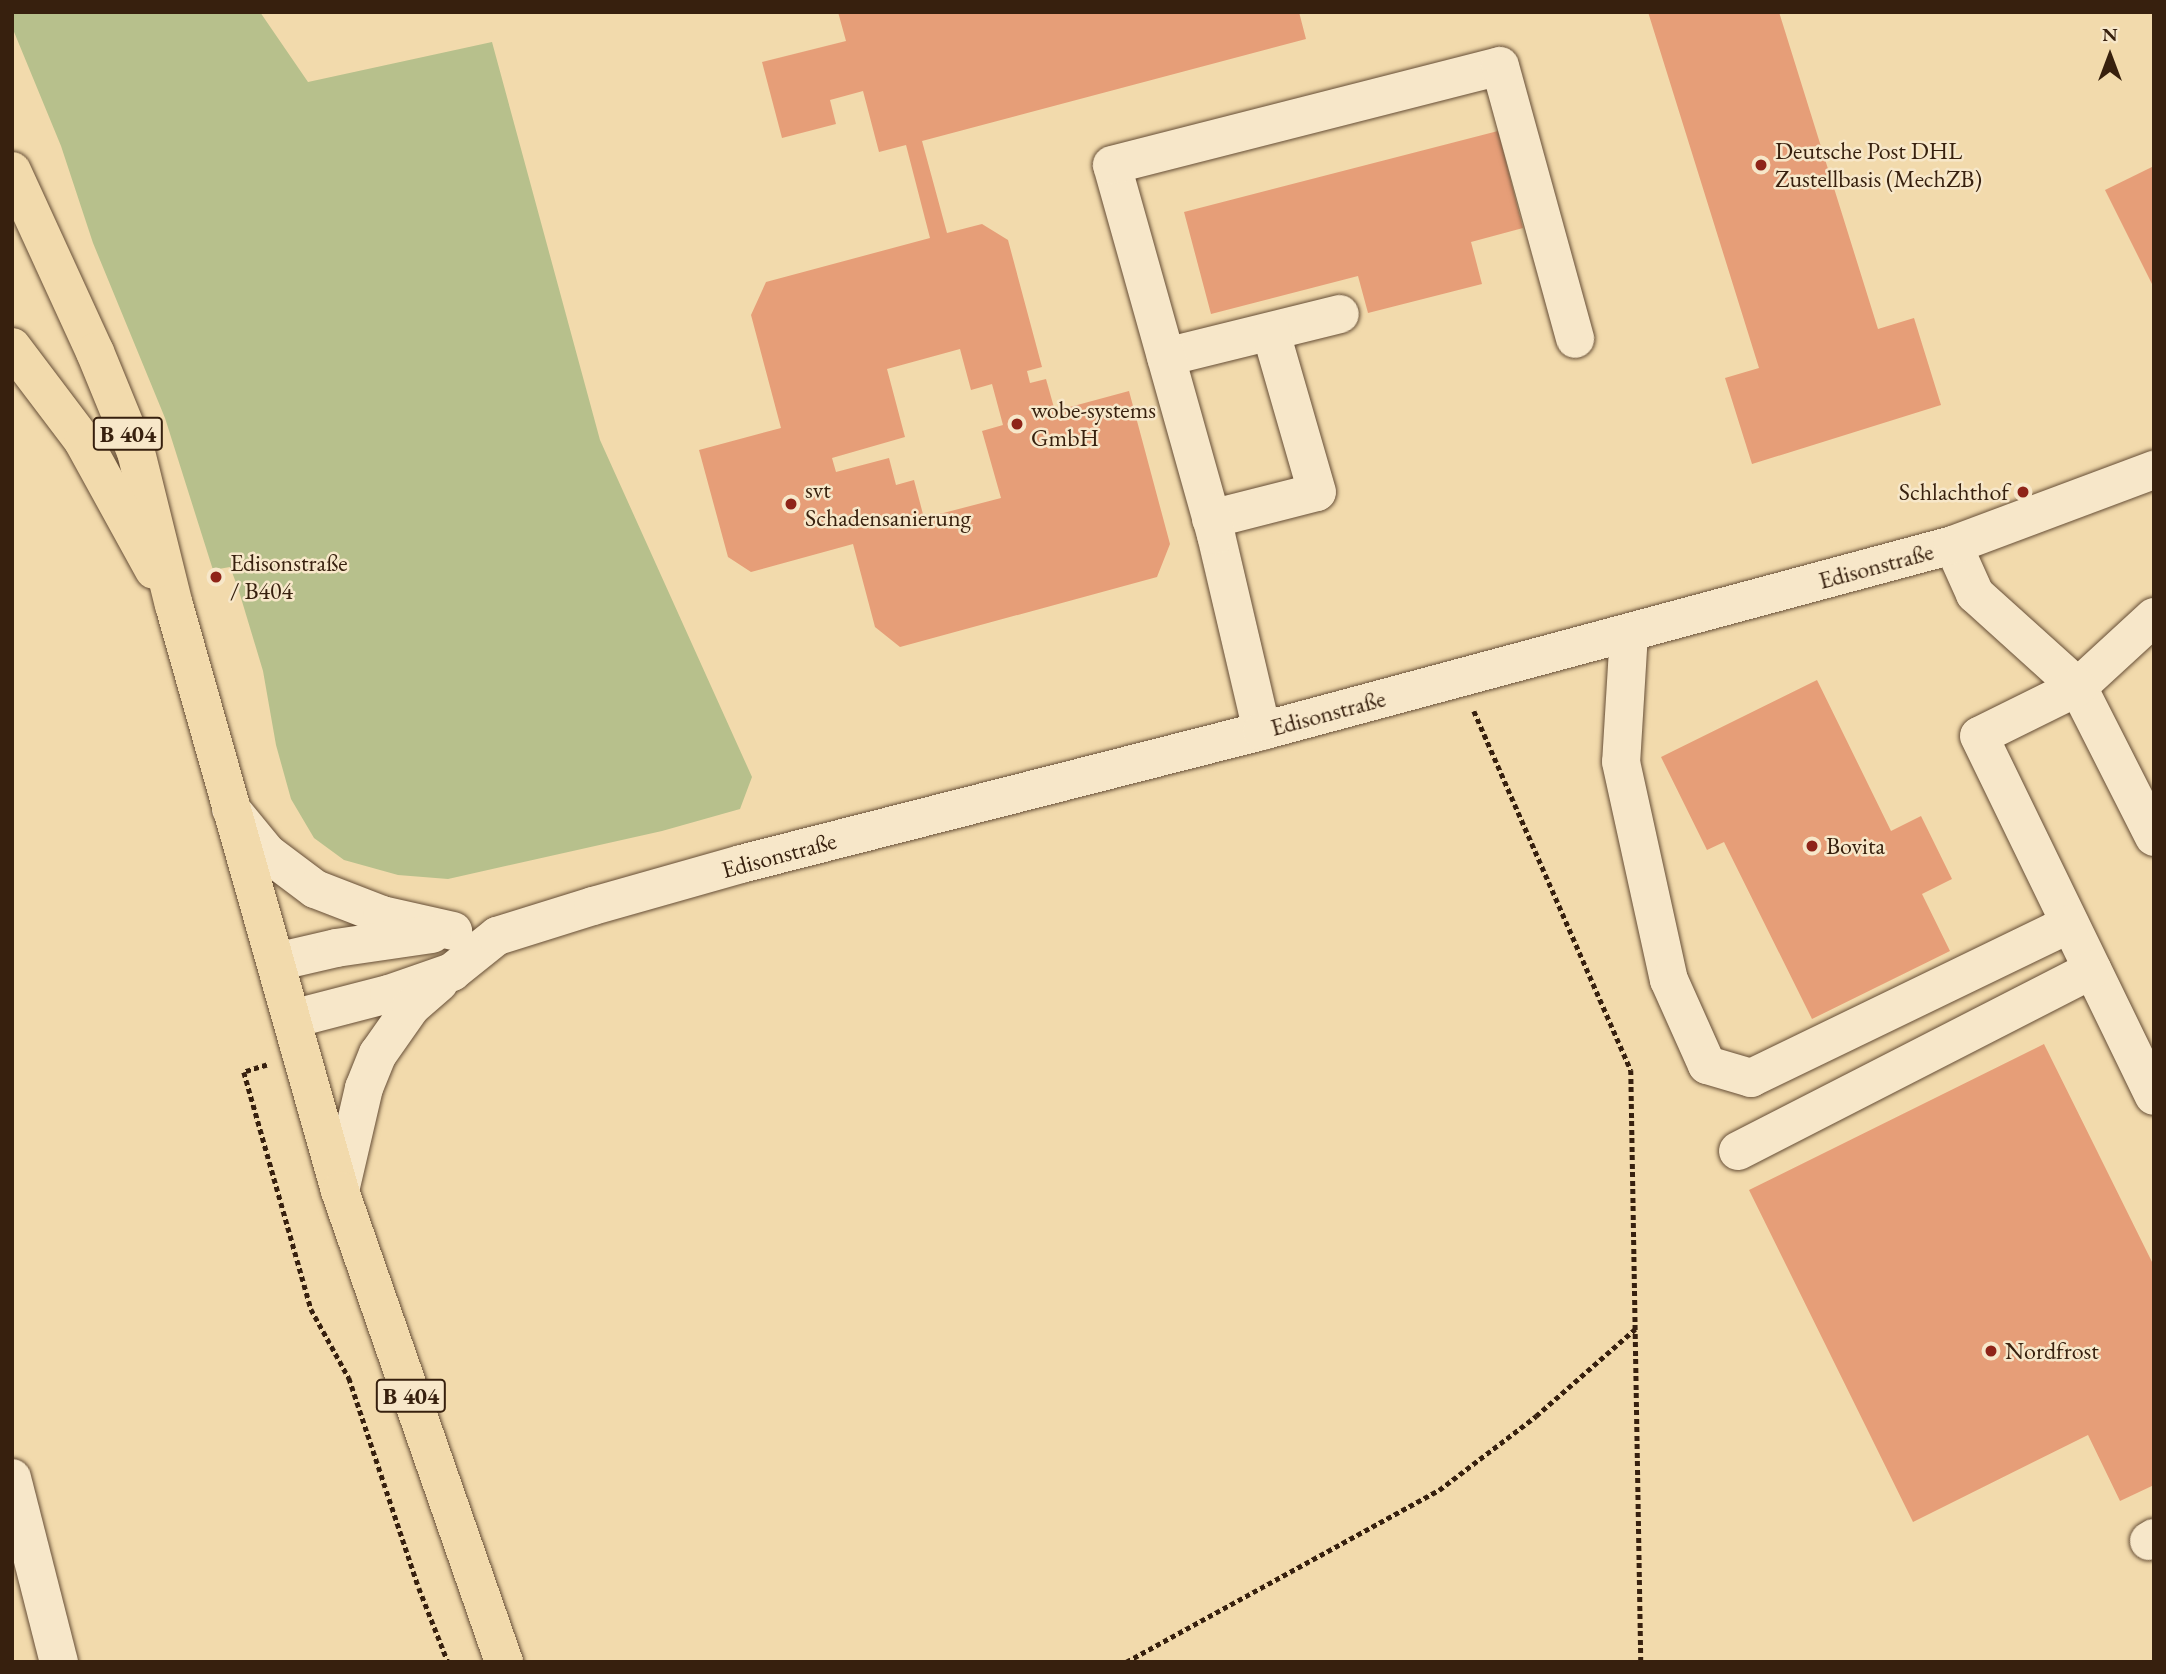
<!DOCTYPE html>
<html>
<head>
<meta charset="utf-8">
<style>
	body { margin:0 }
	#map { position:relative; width:2166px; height:1674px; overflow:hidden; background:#f2daac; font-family:"EB Garamond",serif }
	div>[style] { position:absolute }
	.green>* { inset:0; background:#b7c08c }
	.building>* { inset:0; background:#e69e78 }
	.path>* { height:4.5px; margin-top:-2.25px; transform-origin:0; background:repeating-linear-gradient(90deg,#37200e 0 5px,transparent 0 8.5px) }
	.roads { filter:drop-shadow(0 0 2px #664e36) drop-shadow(0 0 2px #664e36) }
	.minor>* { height:38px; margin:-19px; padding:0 19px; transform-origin:19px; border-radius:19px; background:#f7e7c9 }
	.major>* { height:38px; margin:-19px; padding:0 19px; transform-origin:19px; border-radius:19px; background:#f2daac }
	.highway>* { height:38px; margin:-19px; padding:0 19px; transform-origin:19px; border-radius:19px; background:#f2daac }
	.dots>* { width:19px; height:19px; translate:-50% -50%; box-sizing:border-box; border:4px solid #f7e7c9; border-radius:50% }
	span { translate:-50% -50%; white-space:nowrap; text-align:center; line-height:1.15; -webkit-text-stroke:5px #f7e7c9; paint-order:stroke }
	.shield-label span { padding:2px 5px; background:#f7e7c9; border:2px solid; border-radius:5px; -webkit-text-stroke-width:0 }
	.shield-label { font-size:23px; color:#37200e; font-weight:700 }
	.poi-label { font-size:24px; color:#37200e }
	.left { translate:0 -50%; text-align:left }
	.right { translate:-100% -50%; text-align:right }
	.street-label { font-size:24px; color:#37200e }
	.frame { position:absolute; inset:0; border:14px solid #37200e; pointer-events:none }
	.north { position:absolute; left:2075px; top:21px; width:70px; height:70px; -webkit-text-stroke:5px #f7e7c9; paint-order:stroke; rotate:0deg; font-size:19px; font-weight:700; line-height:28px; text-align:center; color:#37200e }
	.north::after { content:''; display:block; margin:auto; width:24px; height:32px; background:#37200e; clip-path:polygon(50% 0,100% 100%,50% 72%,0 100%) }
</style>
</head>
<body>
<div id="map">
	<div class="green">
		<i style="clip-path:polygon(12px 12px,260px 12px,308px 82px,492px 42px,600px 440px,752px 777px,740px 809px,662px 831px,448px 879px,398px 875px,344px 860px,314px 838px,291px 799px,276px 745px,263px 671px,238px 588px,230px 567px,213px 570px,165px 418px,93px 243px,61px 146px,12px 27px)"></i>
	</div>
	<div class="building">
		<i style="clip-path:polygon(evenodd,838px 12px,1299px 12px,1306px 39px,922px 141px,947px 233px,982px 224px,1008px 240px,1042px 367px,1027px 371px,1030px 383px,1046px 379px,1055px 411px,1129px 391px,1170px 544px,1157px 577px,900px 647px,875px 627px,853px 544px,751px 572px,728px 557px,699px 450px,781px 428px,751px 315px,766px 282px,930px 238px,906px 145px,879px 152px,863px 91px,830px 100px,836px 124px,782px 138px,762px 62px,846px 41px,838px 12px,960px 349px,971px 390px,992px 384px,1003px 425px,982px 431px,1001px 498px,924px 518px,914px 480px,896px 485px,889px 458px,836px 472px,832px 458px,905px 437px,887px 369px,960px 349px)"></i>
		<i style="clip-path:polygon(1648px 12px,1779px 12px,1878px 329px,1914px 318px,1941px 405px,1752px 464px,1725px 378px,1759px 368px)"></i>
		<i style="clip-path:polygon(1498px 131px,1523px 228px,1471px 242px,1482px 284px,1368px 313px,1358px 276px,1211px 314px,1184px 212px)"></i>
		<i style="clip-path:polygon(2154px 166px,2154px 288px,2105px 190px)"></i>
		<i style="clip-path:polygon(1817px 680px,1891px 831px,1921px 816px,1952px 879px,1922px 894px,1950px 951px,1812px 1019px,1724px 842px,1707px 850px,1661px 757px)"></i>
		<i style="clip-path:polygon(2044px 1044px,2154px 1266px,2154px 1485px,2120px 1501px,2088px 1435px,1913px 1522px,1749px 1190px)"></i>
	</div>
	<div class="path">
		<i style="left:1474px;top:711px;width:392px;rotate:66.4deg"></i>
		<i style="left:1631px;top:1070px;width:592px;rotate:89.03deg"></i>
		<i style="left:267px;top:1065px;width:24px;rotate:163deg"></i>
		<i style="left:244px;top:1072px;width:246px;rotate:74.2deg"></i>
		<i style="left:311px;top:1309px;width:79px;rotate:61.2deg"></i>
		<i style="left:349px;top:1378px;width:221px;rotate:71.6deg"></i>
		<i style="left:419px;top:1588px;width:79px;rotate:68.6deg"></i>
		<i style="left:1126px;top:1662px;width:357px;rotate:-28.8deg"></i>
		<i style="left:1439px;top:1490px;width:122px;rotate:-37.3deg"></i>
		<i style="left:1536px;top:1416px;width:132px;rotate:-41.3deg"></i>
	</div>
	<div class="roads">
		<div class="minor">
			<i style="left:1166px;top:357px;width:179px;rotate:-13.9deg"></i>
			<i style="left:1211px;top:519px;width:109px;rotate:-14.3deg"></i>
			<i style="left:1317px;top:492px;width:166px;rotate:-106.1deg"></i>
			<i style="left:1953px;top:545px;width:54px;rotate:65.8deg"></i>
			<i style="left:1975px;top:594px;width:139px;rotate:42.1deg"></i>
			<i style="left:2078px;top:687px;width:168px;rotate:63.1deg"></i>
			<i style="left:2154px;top:617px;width:103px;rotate:137.4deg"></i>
			<i style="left:2078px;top:687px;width:110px;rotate:153.7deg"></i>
			<i style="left:1979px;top:736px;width:400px;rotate:64.1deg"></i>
			<i style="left:1629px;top:633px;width:129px;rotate:93.5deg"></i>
			<i style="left:1621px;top:762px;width:223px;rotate:77.6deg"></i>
			<i style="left:1669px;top:980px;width:93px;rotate:65.9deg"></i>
			<i style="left:1707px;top:1065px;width:46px;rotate:16.5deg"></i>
			<i style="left:1751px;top:1078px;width:354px;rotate:-25.8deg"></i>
			<i style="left:1262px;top:731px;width:201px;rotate:-103.2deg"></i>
			<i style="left:1216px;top:535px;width:384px;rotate:-105.7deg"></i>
			<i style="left:1112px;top:165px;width:400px;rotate:-14.3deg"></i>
			<i style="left:1500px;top:66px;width:283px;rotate:74.6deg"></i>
			<i style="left:231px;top:809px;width:57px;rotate:50.7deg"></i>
			<i style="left:267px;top:853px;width:60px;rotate:36.9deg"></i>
			<i style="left:315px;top:889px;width:72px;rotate:21.2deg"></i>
			<i style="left:382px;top:915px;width:73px;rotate:12.7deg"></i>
			<i style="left:276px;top:962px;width:62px;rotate:-13.1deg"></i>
			<i style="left:336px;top:948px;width:97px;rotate:-8.3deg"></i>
			<i style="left:292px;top:1019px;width:100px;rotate:-14.5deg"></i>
			<i style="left:389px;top:994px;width:67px;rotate:-19.2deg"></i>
			<i style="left:452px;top:972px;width:58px;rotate:-38.7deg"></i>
			<i style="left:497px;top:936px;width:101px;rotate:-17.4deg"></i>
			<i style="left:593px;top:906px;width:154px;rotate:-15.8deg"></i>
			<i style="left:741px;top:864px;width:538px;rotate:-14.32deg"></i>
			<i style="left:1262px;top:731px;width:716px;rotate:-15.07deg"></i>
			<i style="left:1953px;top:545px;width:215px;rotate:-20.5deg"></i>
			<i style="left:1738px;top:1151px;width:398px;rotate:-27.1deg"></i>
			<i style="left:340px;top:1191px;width:106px;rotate:-76.9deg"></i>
			<i style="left:364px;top:1088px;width:37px;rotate:-68deg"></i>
			<i style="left:378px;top:1054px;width:57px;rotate:-54.9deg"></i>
			<i style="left:411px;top:1007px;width:37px;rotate:-41deg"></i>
			<i style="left:12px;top:1478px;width:190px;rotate:75.7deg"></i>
			<i style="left:2149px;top:1541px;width:6px;rotate:-31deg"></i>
		</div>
		<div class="major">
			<i style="left:174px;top:605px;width:609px;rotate:74.18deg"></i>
			<i style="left:340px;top:1191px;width:499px;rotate:70.8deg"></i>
		</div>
		<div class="highway">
			<i style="left:12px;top:171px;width:199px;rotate:65.4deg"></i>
			<i style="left:95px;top:352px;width:108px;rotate:67.7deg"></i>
			<i style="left:136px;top:452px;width:158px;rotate:76.1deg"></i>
			<i style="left:12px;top:347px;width:118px;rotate:52.9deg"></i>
			<i style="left:83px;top:441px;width:147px;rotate:61.2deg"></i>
		</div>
	</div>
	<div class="dots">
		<i style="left:1761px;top:165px;background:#8f2418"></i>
		<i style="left:1017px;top:424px;background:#8f2418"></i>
		<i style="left:2023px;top:492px;background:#8f2418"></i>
		<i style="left:791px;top:504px;background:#8f2418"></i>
		<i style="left:216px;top:577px;background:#8f2418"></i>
		<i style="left:1812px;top:846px;background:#8f2418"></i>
		<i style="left:1991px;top:1351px;background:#8f2418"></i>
	</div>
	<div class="shield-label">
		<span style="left:128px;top:434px">B 404</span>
		<span style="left:411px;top:1396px">B 404</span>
	</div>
	<div class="poi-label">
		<span class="left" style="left:1775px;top:165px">Deutsche Post DHL<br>Zustellbasis (MechZB)</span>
		<span class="left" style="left:1031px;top:424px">wobe-systems<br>GmbH</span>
		<span class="left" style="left:805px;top:504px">svt<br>Schadensanierung</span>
		<span class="right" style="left:2009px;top:492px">Schlachthof</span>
		<span class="left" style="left:230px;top:577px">Edisonstraße<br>/ B404</span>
		<span class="left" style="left:1826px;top:846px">Bovita</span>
		<span class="left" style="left:2005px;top:1351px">Nordfrost</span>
	</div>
	<div class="street-label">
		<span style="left:1876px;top:566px;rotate:-15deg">Edisonstraße</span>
		<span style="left:1328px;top:713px;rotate:-15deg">Edisonstraße</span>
		<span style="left:779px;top:855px;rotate:-15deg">Edisonstraße</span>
	</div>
	<div class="frame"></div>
	<div class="north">N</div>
</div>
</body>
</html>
